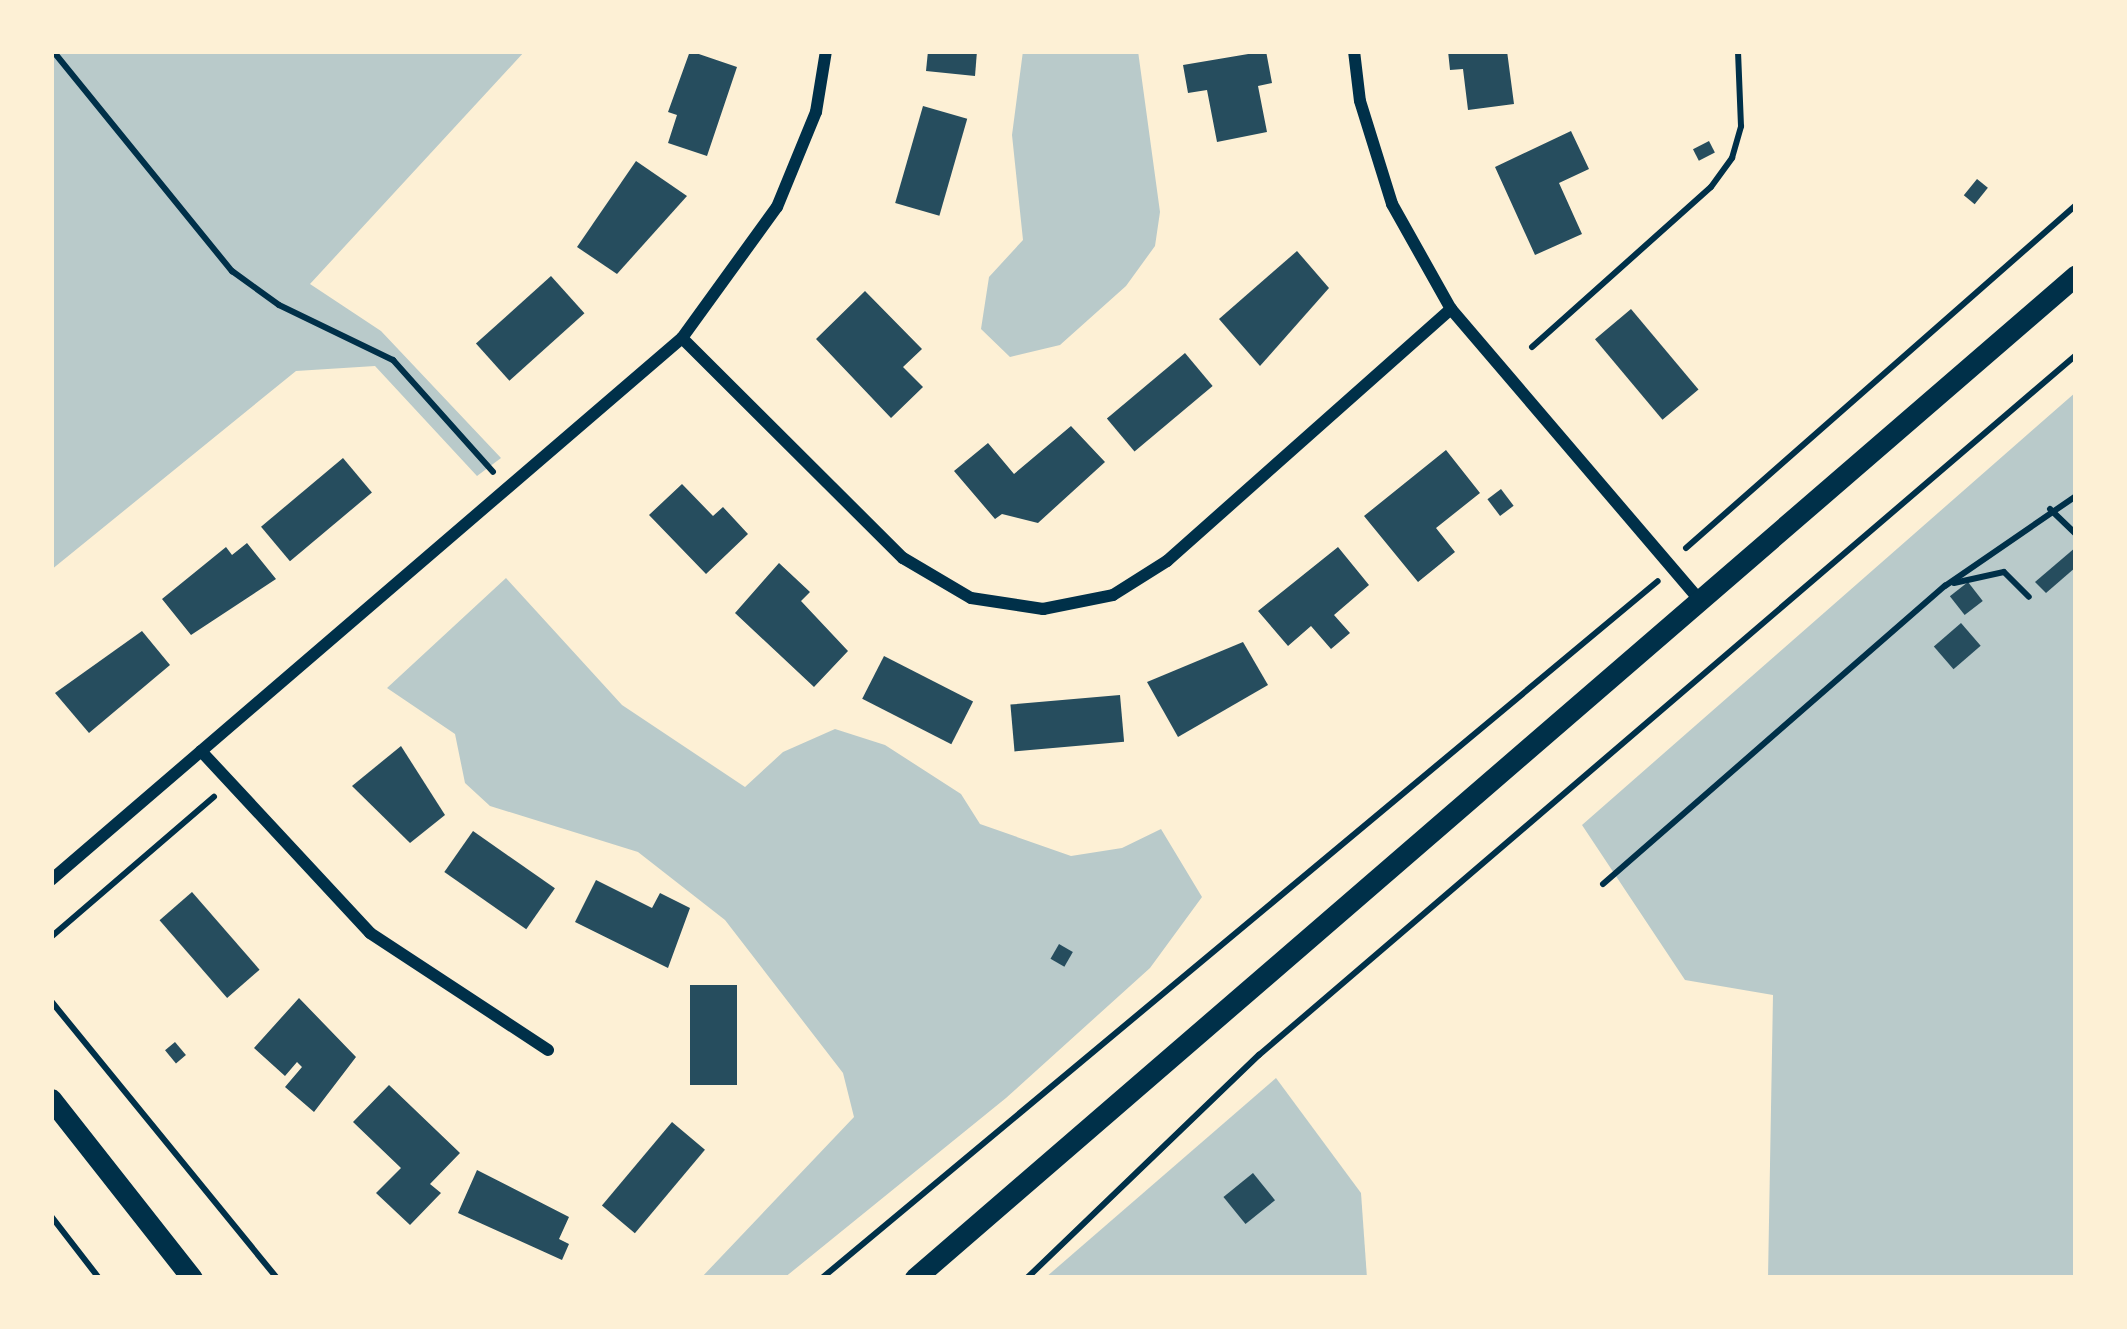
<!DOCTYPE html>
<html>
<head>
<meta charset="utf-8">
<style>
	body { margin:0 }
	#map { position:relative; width:2127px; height:1329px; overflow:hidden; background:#fdf0d5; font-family:"Work Sans",sans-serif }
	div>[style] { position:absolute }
	.green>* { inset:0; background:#b9caca }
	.building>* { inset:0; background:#264d5e; transform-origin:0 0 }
	.path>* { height:6px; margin:-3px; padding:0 3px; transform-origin:3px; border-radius:3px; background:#003049 }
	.minor>* { height:12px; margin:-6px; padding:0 6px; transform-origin:6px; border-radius:6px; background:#003049 }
	.tertiary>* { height:21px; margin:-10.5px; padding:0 10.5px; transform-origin:10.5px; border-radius:10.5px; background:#003049 }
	span { translate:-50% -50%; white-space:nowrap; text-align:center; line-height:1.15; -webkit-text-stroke:9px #fdf0d5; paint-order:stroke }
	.frame { position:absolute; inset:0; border:54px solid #fdf0d5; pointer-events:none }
</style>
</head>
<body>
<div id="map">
	<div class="green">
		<i style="clip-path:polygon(51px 51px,525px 51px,310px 284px,381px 331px,501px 458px,477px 476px,375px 366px,296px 371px,51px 570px)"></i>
		<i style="clip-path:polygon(1023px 51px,1138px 51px,1160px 212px,1155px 246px,1126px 286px,1060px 345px,1010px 357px,981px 329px,989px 277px,1023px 240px,1012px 135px)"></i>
		<i style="clip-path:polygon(2076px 392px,2076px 1278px,1768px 1278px,1773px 995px,1685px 980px,1582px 825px)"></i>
		<i style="clip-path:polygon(506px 578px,622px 705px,745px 787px,783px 752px,835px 729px,885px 745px,961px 794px,980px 824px,1071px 856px,1122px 848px,1161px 829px,1202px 897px,1150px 968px,1006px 1098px,784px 1278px,701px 1278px,854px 1117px,843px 1073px,725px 920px,638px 852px,490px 806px,465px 783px,455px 734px,387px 688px)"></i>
		<i style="clip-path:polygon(1276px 1078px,1361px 1193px,1367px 1278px,1045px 1278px)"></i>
	</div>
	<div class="building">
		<i style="clip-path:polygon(690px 51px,737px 67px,707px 156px,668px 143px,677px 115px,668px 112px)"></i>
		<i style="clip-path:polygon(928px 51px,977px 51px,975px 76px,926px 71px)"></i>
		<i style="clip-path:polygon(1266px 51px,1272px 83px,1258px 86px,1267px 132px,1217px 142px,1207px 90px,1188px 93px,1183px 65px)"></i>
		<i style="clip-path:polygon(1448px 51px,1507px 51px,1514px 104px,1468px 110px,1463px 69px,1450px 70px)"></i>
		<i style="left:923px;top:106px;width:46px;height:101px;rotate:16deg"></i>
		<i style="clip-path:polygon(1571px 131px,1589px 169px,1559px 183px,1582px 234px,1535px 255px,1495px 167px)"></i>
		<i style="left:1709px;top:141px;width:13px;height:18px;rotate:63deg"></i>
		<i style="clip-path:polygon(636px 161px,687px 196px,617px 274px,577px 247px)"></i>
		<i style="left:1977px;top:179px;width:14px;height:21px;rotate:39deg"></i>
		<i style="clip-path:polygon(1297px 251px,1329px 288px,1260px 366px,1219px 319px)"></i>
		<i style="left:551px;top:276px;width:50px;height:101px;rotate:48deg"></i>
		<i style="clip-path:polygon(865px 291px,922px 349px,903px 367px,923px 387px,891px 418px,816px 339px)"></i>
		<i style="left:1631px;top:309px;width:105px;height:47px;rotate:50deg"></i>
		<i style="left:1185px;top:353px;width:43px;height:102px;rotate:50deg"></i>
		<i style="clip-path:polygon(1071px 426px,1105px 462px,1038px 523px,1002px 514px,995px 519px,954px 471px,988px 443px,1014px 474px)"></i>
		<i style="clip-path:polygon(1446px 450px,1480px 493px,1436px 528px,1455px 552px,1418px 582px,1364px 516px)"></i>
		<i style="left:343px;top:458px;width:45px;height:107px;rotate:50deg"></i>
		<i style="clip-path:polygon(682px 484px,713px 516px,723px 507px,748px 534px,706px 574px,649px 515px)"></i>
		<i style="left:1501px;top:489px;width:21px;height:17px;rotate:53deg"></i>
		<i style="clip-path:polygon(247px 543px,276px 579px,191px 635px,162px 599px,226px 547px,232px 555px)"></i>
		<i style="clip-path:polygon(1338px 547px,1369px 585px,1334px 615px,1350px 633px,1331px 649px,1311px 626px,1288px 646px,1258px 611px)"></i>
		<i style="clip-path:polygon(2076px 547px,2076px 567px,2046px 593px,2035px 582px)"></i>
		<i style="clip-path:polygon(779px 563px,810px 592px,801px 601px,848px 651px,814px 687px,735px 613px)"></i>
		<i style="left:1968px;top:582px;width:24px;height:23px;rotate:52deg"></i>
		<i style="left:1961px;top:623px;width:30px;height:36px;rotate:49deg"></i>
		<i style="clip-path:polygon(142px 631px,170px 665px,89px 733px,55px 693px)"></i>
		<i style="clip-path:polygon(1243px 642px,1268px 685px,1178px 737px,1147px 682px)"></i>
		<i style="left:884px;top:656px;width:100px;height:48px;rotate:27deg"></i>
		<i style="left:1120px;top:695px;width:47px;height:110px;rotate:85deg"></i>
		<i style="clip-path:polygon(401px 746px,445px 815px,410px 843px,352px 786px)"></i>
		<i style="left:473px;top:831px;width:100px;height:50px;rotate:35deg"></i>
		<i style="clip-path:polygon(596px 880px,652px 908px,660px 893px,690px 908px,668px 968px,575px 922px)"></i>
		<i style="left:192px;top:892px;width:103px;height:43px;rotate:49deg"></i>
		<i style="left:1059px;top:944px;width:16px;height:17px;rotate:30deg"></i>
		<i style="left:690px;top:985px;width:47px;height:100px"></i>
		<i style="clip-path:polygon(299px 998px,356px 1057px,314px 1112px,285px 1087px,302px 1067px,297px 1062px,285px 1076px,254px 1048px)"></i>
		<i style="left:175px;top:1042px;width:17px;height:13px;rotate:50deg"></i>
		<i style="clip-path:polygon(389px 1085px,460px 1153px,430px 1184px,441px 1193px,410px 1225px,376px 1193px,401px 1168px,353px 1122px)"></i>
		<i style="left:672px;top:1122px;width:43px;height:109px;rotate:40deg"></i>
		<i style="clip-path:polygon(477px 1170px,569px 1217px,559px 1239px,569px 1244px,562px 1260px,458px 1213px)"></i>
		<i style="left:1253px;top:1173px;width:35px;height:38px;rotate:51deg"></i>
	</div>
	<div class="path">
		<i style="left:53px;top:51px;width:284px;rotate:50.9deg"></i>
		<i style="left:232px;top:271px;width:58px;rotate:35.9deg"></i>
		<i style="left:279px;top:305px;width:127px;rotate:25.8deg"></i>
		<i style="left:393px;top:360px;width:150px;rotate:48.2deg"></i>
		<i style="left:1532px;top:347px;width:240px;rotate:-41.8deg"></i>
		<i style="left:1711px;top:187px;width:36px;rotate:-54deg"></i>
		<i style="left:1732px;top:158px;width:33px;rotate:-74deg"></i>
		<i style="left:1741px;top:126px;width:75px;rotate:-92.3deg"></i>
		<i style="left:2050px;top:509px;width:36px;rotate:44deg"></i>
		<i style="left:1686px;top:548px;width:519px;rotate:-41.33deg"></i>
		<i style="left:1954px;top:583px;width:51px;rotate:-12.4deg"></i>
		<i style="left:2004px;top:572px;width:35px;rotate:45deg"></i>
		<i style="left:1603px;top:884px;width:454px;rotate:-41.1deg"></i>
		<i style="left:1945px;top:586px;width:159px;rotate:-34.5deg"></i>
		<i style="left:51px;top:937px;width:215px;rotate:-40.7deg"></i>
		<i style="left:51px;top:1001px;width:357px;rotate:50.8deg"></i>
		<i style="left:51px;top:1216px;width:78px;rotate:52.3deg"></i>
		<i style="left:822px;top:1278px;width:1088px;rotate:-39.82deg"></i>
		<i style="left:1027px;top:1278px;width:322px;rotate:-43.9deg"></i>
		<i style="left:1259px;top:1055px;width:1076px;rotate:-40.59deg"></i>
	</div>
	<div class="minor">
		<i style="left:1354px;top:51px;width:50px;rotate:83.2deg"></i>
		<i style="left:1360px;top:101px;width:108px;rotate:72.7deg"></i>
		<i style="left:1392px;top:204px;width:120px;rotate:60.7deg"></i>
		<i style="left:1451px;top:309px;width:384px;rotate:49.5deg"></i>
		<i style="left:682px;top:338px;width:312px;rotate:44.9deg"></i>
		<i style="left:903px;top:558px;width:79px;rotate:30.5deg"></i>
		<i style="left:971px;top:598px;width:73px;rotate:8.7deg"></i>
		<i style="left:1043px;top:609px;width:71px;rotate:-11.3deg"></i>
		<i style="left:1113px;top:595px;width:64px;rotate:-32.2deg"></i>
		<i style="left:1167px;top:561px;width:380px;rotate:-41.6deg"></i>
		<i style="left:201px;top:751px;width:248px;rotate:47.1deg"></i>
		<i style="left:370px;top:933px;width:213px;rotate:33.3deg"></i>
		<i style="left:51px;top:880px;width:832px;rotate:-40.66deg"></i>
		<i style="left:682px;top:338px;width:162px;rotate:-54.1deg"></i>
		<i style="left:777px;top:207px;width:103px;rotate:-67.7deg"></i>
		<i style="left:816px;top:112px;width:62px;rotate:-80.7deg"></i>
	</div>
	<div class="tertiary">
		<i style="left:51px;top:1099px;width:228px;rotate:51.8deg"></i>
		<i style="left:915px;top:1278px;width:1534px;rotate:-40.82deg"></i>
	</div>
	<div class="frame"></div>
</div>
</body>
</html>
